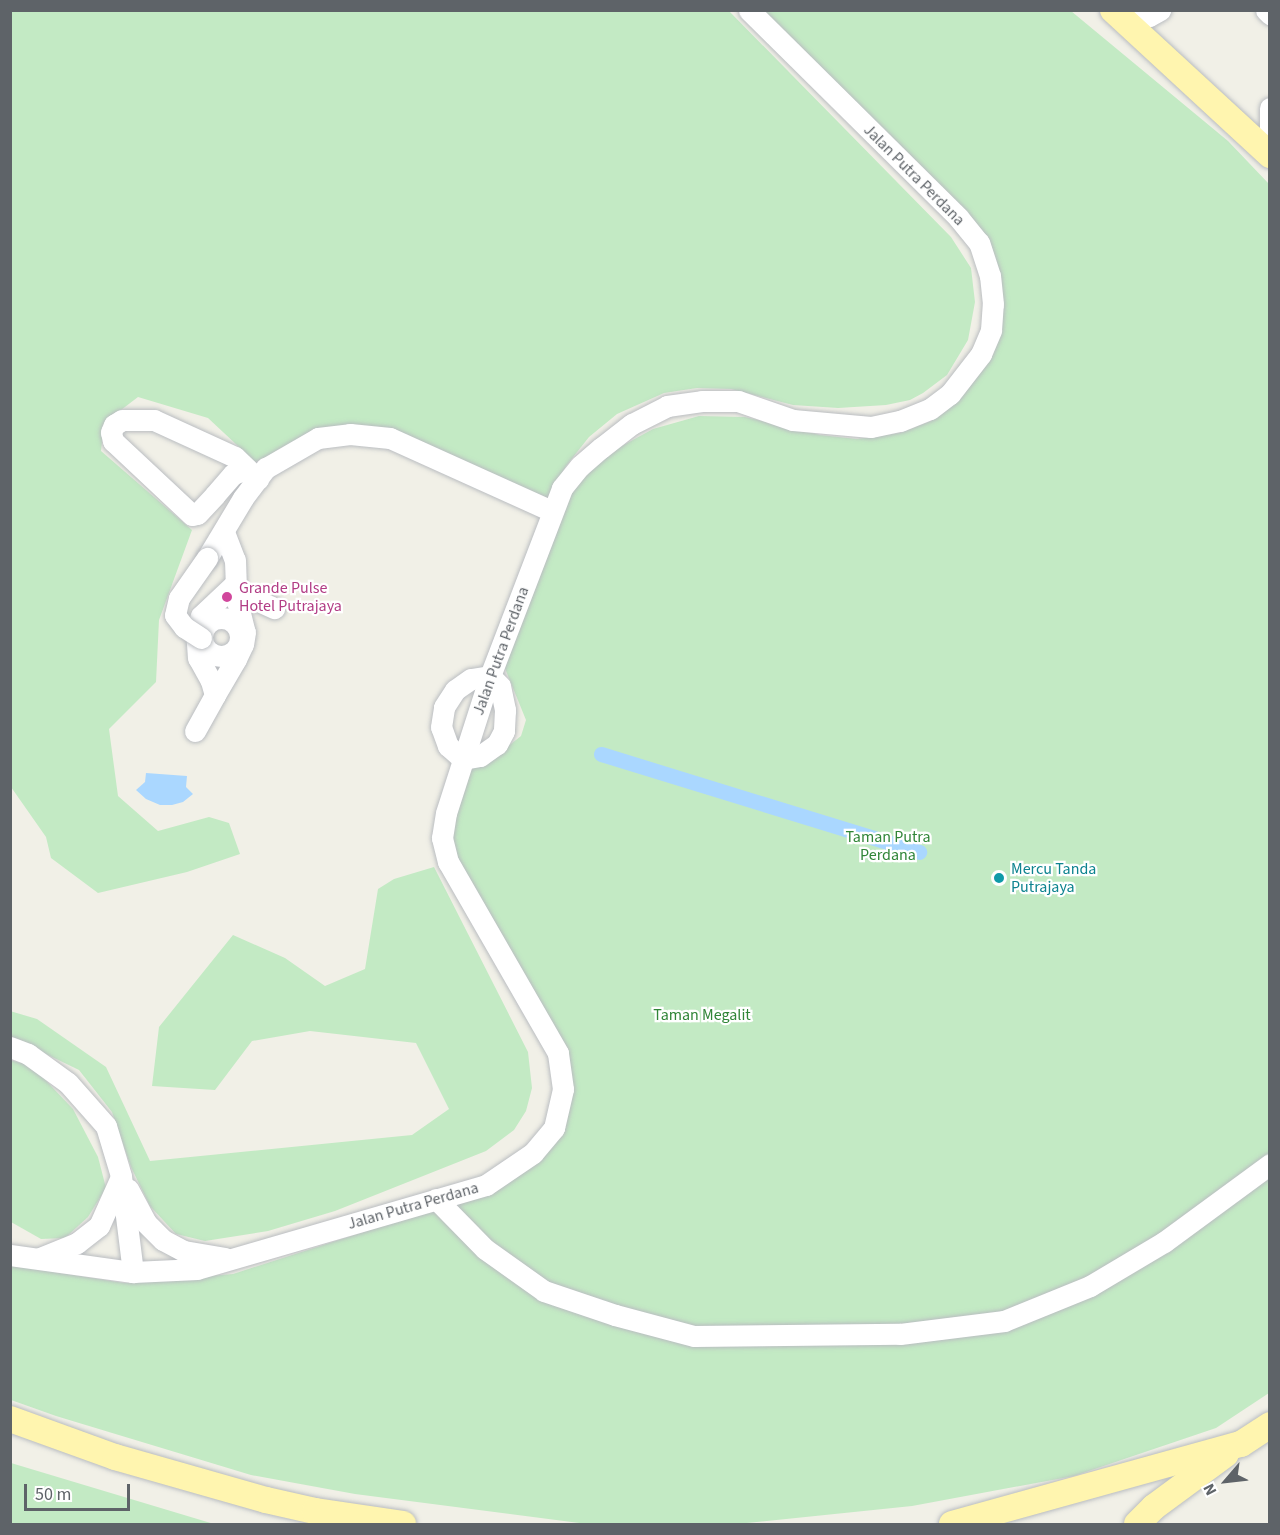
<!DOCTYPE html>
<html>
<head>
<meta charset="utf-8">
<style>
	body { margin:0 }
	#map { position:relative; width:1280px; height:1535px; overflow:hidden; background:#f1f0e7; font-family:"Source Sans 3",sans-serif }
	div>[style] { position:absolute }
	.green>* { inset:0; background:#c3eac4 }
	.water>* { inset:0; background:#aad7ff }
	.canal>* { height:15px; margin:-7.5px; padding:0 7.5px; transform-origin:7.5px; border-radius:7.5px; background:#aad7ff }
	.roads { filter:drop-shadow(0 0 2px #babdc1) drop-shadow(0 0 2px #babdc1) }
	.minor>* { height:21px; margin:-10.5px; padding:0 10.5px; transform-origin:10.5px; border-radius:10.5px; background:#fff }
	.minor>.ring { margin:-10.5px; padding:0; box-sizing:content-box; background:none; border:21px solid #fff; border-radius:50% }
	.major>* { height:26px; margin:-13px; padding:0 13px; transform-origin:13px; border-radius:13px; background:#fff5af }
	.bridges { filter:drop-shadow(0 0 2px #babdc1) drop-shadow(0 0 2px #babdc1) }
	.minor-bridge>* { height:21px; margin:-10.5px; padding:0 10.5px; transform-origin:10.5px; border-radius:10.5px; background:#fff }
	.dots>* { width:16px; height:16px; translate:-50% -50%; box-sizing:border-box; border:3px solid #fff; border-radius:50% }
	span { translate:-50% -50%; white-space:nowrap; text-align:center; line-height:1.15; -webkit-text-stroke:4.5px #fff; paint-order:stroke }
	.street-label { font-size:16px; color:#5e6368 }
	.hotel-label { font-size:16px; color:#b23c85 }
	.left { translate:0 -50%; text-align:left }
	.park-label { font-size:16px; color:#308537 }
	.culture-label { font-size:16px; color:#0d838f }
	.frame { position:absolute; inset:0; border:12px solid #5e6368; pointer-events:none }
	.north { position:absolute; left:1196px; top:1451px; width:60px; height:60px; -webkit-text-stroke:4px #fff; paint-order:stroke; rotate:242deg; font-size:16px; font-weight:700; line-height:24px; text-align:center; color:#5e6368 }
	.north::after { content:''; display:block; margin:auto; width:21px; height:27px; background:#5e6368; clip-path:polygon(50% 0,100% 100%,50% 72%,0 100%) }
	.scale { position:absolute; left:24px; top:1484px; width:106px; height:27px; box-sizing:border-box; border:3px solid #5e6368; border-top:0; padding-left:8px; font-size:18px; line-height:21px; white-space:nowrap; color:#5e6368; -webkit-text-stroke:4px #fff; paint-order:stroke }
</style>
</head>
<body>
<div id="map">
	<div class="green">
		<i style="clip-path:polygon(10px 11px,729px 11px,951px 237px,971px 268px,975px 302px,968px 340px,947px 375px,923px 393px,910px 400px,886px 405px,838px 408px,793px 405px,731px 389px,697px 388px,664px 393px,617px 414px,589px 437px,566px 466px,548px 499px,398px 434px,316px 435px,255px 462px,208px 418px,138px 397px,104px 423px,101px 451px,192px 530px,159px 620px,156px 682px,109px 729px,118px 796px,158px 831px,209px 817px,229px 823px,240px 854px,187px 872px,98px 893px,51px 858px,46px 837px,11px 787px)"></i>
		<i style="clip-path:polygon(755px 11px,1071px 11px,1228px 141px,1269px 184px,1269px 1393px,1216px 1428px,1074px 1476px,912px 1506px,747px 1523px,671px 1524px,587px 1524px,355px 1494px,251px 1475px,56px 1416px,11px 1400px,10px 1265px,124px 1283px,233px 1274px,482px 1194px,530px 1167px,567px 1089px,461px 877px,448px 833px,472px 764px,507px 747px,521px 736px,526px 720px,504px 666px,572px 486px,620px 447px,653px 429px,699px 416px,745px 417px,820px 435px,857px 439px,900px 433px,931px 421px,947px 409px,966px 390px,993px 355px,999px 333px,990px 247px)"></i>
		<i style="clip-path:polygon(434px 867px,528px 1052px,532px 1088px,526px 1111px,514px 1130px,486px 1151px,335px 1211px,268px 1231px,205px 1241px,176px 1234px,150px 1206px,131px 1167px,112px 1112px,79px 1070px,11px 1037px,10px 1011px,37px 1019px,106px 1067px,150px 1161px,412px 1135px,449px 1109px,416px 1043px,310px 1031px,252px 1041px,215px 1090px,152px 1086px,159px 1027px,233px 935px,285px 958px,325px 986px,365px 969px,378px 889px,394px 879px)"></i>
		<i style="clip-path:polygon(10px 1060px,32px 1066px,73px 1109px,98px 1157px,106px 1188px,88px 1217px,65px 1238px,41px 1239px,11px 1222px)"></i>
		<i style="clip-path:polygon(11px 1463px,214px 1524px,11px 1524px)"></i>
	</div>
	<div class="water">
		<i style="clip-path:polygon(146px 773px,187px 776px,186px 787px,193px 794px,183px 802px,172px 805px,160px 805px,146px 799px,136px 790px,145px 782px)"></i>
	</div>
	<div class="canal">
		<i style="left:601px;top:754px;width:333px;rotate:17.1deg"></i>
	</div>
	<div class="roads">
		<div class="minor">
			<i style="left:1266px;top:10px;width:6px;rotate:45deg"></i>
			<i style="left:1118px;top:14px;width:17px;rotate:10deg"></i>
			<i style="left:1135px;top:17px;width:14px;rotate:-4deg"></i>
			<i style="left:1149px;top:16px;width:13px;rotate:-29deg"></i>
			<i style="left:1270px;top:108px;width:25px;rotate:90deg"></i>
			<i style="left:247px;top:469px;width:15px;rotate:160deg"></i>
			<i style="left:233px;top:474px;width:28px;rotate:131deg"></i>
			<i style="left:215px;top:495px;width:26px;rotate:133deg"></i>
			<i style="left:197px;top:514px;width:5px;rotate:169deg"></i>
			<i style="left:192px;top:515px;width:108px;rotate:-136.9deg"></i>
			<i style="left:113px;top:441px;width:9px;rotate:-103deg"></i>
			<i style="left:111px;top:432px;width:8px;rotate:-67deg"></i>
			<i style="left:114px;top:425px;width:9px;rotate:-32deg"></i>
			<i style="left:122px;top:420px;width:32px"></i>
			<i style="left:154px;top:420px;width:89px;rotate:24.6deg"></i>
			<i style="left:235px;top:457px;width:32px;rotate:44deg"></i>
			<i style="left:224px;top:532px;width:30px;rotate:69deg"></i>
			<i style="left:235px;top:560px;width:37px;rotate:88deg"></i>
			<i style="left:236px;top:597px;width:36px;rotate:76deg"></i>
			<i style="left:245px;top:632px;width:12px;rotate:99deg"></i>
			<i style="left:243px;top:644px;width:17px;rotate:115deg"></i>
			<i style="left:236px;top:659px;width:42px;rotate:120.3deg"></i>
			<i style="left:215px;top:695px;width:15px;rotate:-106deg"></i>
			<i style="left:211px;top:681px;width:26px;rotate:-119deg"></i>
			<i style="left:198px;top:658px;width:27px;rotate:-94deg"></i>
			<i style="left:196px;top:631px;width:16px;rotate:-72deg"></i>
			<i style="left:201px;top:616px;width:47px;rotate:-43.3deg"></i>
			<i style="left:207px;top:558px;width:70px;rotate:-59deg"></i>
			<i style="left:243px;top:498px;width:38px;rotate:-53deg"></i>
			<i style="left:266px;top:468px;width:60px;rotate:-30deg"></i>
			<i style="left:318px;top:438px;width:32px;rotate:-7deg"></i>
			<i style="left:350px;top:434px;width:40px;rotate:5.7deg"></i>
			<i style="left:390px;top:438px;width:178px;rotate:24.3deg"></i>
			<i style="left:227px;top:595px;width:29px;rotate:10deg"></i>
			<i style="left:256px;top:600px;width:20px;rotate:24deg"></i>
			<i class="ring" style="left:202px;top:618px;width:17px;height:17px"></i>
			<i style="left:490px;top:676px;width:14px;rotate:45deg"></i>
			<i style="left:500px;top:686px;width:25px;rotate:78deg"></i>
			<i style="left:505px;top:710px;width:21px;rotate:93deg"></i>
			<i style="left:504px;top:731px;width:15px;rotate:118deg"></i>
			<i style="left:497px;top:744px;width:21px;rotate:145deg"></i>
			<i style="left:480px;top:756px;width:17px;rotate:170deg"></i>
			<i style="left:463px;top:759px;width:20px;rotate:-139deg"></i>
			<i style="left:448px;top:746px;width:20px;rotate:-110deg"></i>
			<i style="left:441px;top:727px;width:20px;rotate:-81deg"></i>
			<i style="left:444px;top:707px;width:20px;rotate:-57deg"></i>
			<i style="left:455px;top:690px;width:19px;rotate:-35deg"></i>
			<i style="left:471px;top:679px;width:19px;rotate:-9deg"></i>
			<i style="left:195px;top:731px;width:41px;rotate:-60.9deg"></i>
			<i style="left:10px;top:1047px;width:19px;rotate:21deg"></i>
			<i style="left:28px;top:1054px;width:49px;rotate:35.9deg"></i>
			<i style="left:68px;top:1083px;width:57px;rotate:48.5deg"></i>
			<i style="left:106px;top:1126px;width:52px;rotate:73.3deg"></i>
			<i style="left:121px;top:1176px;width:97px;rotate:82.9deg"></i>
			<i style="left:128px;top:1189px;width:38px;rotate:62deg"></i>
			<i style="left:146px;top:1223px;width:24px;rotate:45deg"></i>
			<i style="left:163px;top:1240px;width:24px;rotate:28deg"></i>
			<i style="left:184px;top:1251px;width:42px;rotate:9.7deg"></i>
			<i style="left:436px;top:1199px;width:70px;rotate:45.6deg"></i>
			<i style="left:485px;top:1249px;width:72px;rotate:35.4deg"></i>
			<i style="left:544px;top:1291px;width:75px;rotate:18.7deg"></i>
			<i style="left:615px;top:1315px;width:82px;rotate:14.9deg"></i>
			<i style="left:694px;top:1336px;width:206px;rotate:-0.6deg"></i>
			<i style="left:900px;top:1334px;width:105px;rotate:-7.1deg"></i>
			<i style="left:1004px;top:1321px;width:93px;rotate:-22.1deg"></i>
			<i style="left:1090px;top:1286px;width:86px;rotate:-30.7deg"></i>
			<i style="left:1164px;top:1242px;width:132px;rotate:-36.3deg"></i>
			<i style="left:10px;top:1255px;width:124px;rotate:7.9deg"></i>
			<i style="left:133px;top:1272px;width:64px;rotate:-2.7deg"></i>
			<i style="left:197px;top:1269px;width:301px;rotate:-16.2deg"></i>
			<i style="left:486px;top:1185px;width:57px;rotate:-34.2deg"></i>
			<i style="left:533px;top:1153px;width:33px;rotate:-50deg"></i>
			<i style="left:554px;top:1128px;width:40px;rotate:-77deg"></i>
			<i style="left:563px;top:1089px;width:36px;rotate:-98deg"></i>
			<i style="left:558px;top:1053px;width:220px;rotate:-119.9deg"></i>
			<i style="left:448px;top:862px;width:25px;rotate:-104deg"></i>
			<i style="left:442px;top:838px;width:25px;rotate:-81deg"></i>
			<i style="left:446px;top:813px;width:144px;rotate:-72.2deg"></i>
			<i style="left:490px;top:676px;width:201px;rotate:-69deg"></i>
			<i style="left:562px;top:488px;width:28px;rotate:-51deg"></i>
			<i style="left:580px;top:466px;width:28px;rotate:-41deg"></i>
			<i style="left:601px;top:448px;width:39px;rotate:-38deg"></i>
			<i style="left:632px;top:424px;width:39px;rotate:-27deg"></i>
			<i style="left:667px;top:406px;width:35px;rotate:-8deg"></i>
			<i style="left:702px;top:401px;width:36px"></i>
			<i style="left:738px;top:401px;width:58px;rotate:19.1deg"></i>
			<i style="left:793px;top:420px;width:78px;rotate:5.1deg"></i>
			<i style="left:871px;top:427px;width:30px;rotate:-12deg"></i>
			<i style="left:900px;top:421px;width:32px;rotate:-22deg"></i>
			<i style="left:930px;top:409px;width:25px;rotate:-37deg"></i>
			<i style="left:950px;top:394px;width:51px;rotate:-52.2deg"></i>
			<i style="left:981px;top:354px;width:26px;rotate:-67deg"></i>
			<i style="left:991px;top:330px;width:26px;rotate:-86deg"></i>
			<i style="left:993px;top:304px;width:28px;rotate:-96deg"></i>
			<i style="left:990px;top:276px;width:35px;rotate:-108deg"></i>
			<i style="left:979px;top:243px;width:33px;rotate:-129deg"></i>
			<i style="left:958px;top:217px;width:294px;rotate:-135.3deg"></i>
			<i style="left:40px;top:1258px;width:40px;rotate:-22deg"></i>
			<i style="left:77px;top:1243px;width:28px;rotate:-38deg"></i>
			<i style="left:99px;top:1226px;width:51px;rotate:-65.9deg"></i>
		</div>
		<div class="major">
			<i style="left:1113px;top:10px;width:214px;rotate:42.7deg"></i>
			<i style="left:10px;top:1419px;width:112px;rotate:19.9deg"></i>
			<i style="left:115px;top:1457px;width:157px;rotate:15.9deg"></i>
			<i style="left:266px;top:1500px;width:50px;rotate:12.7deg"></i>
			<i style="left:315px;top:1511px;width:89px;rotate:8.4deg"></i>
			<i style="left:952px;top:1524px;width:300px;rotate:-15.5deg"></i>
			<i style="left:1241px;top:1444px;width:35px;rotate:-33deg"></i>
			<i style="left:1137px;top:1524px;width:24px;rotate:-45deg"></i>
			<i style="left:1154px;top:1507px;width:89px;rotate:-36.4deg"></i>
		</div>
	</div>
	<div class="bridges">
		<div class="minor-bridge">
			<i style="left:201px;top:638px;width:20px;rotate:-147deg"></i>
			<i style="left:184px;top:627px;width:15px;rotate:-127deg"></i>
			<i style="left:175px;top:615px;width:17px;rotate:-77deg"></i>
			<i style="left:179px;top:598px;width:49px;rotate:-55deg"></i>
		</div>
	</div>
	<div class="dots">
		<i style="left:227px;top:597px;background:#d1479c"></i>
		<i style="left:999px;top:878px;background:#0f9aa8"></i>
	</div>
	<div class="street-label">
		<span style="left:914px;top:175px;rotate:45deg">Jalan Putra Perdana</span>
		<span style="left:501px;top:651px;rotate:-70deg">Jalan Putra Perdana</span>
		<span style="left:413px;top:1206px;rotate:-16deg">Jalan Putra Perdana</span>
	</div>
	<div class="hotel-label">
		<span class="left" style="left:239px;top:597px">Grande Pulse<br>Hotel Putrajaya</span>
	</div>
	<div class="park-label">
		<span style="left:888px;top:846px">Taman Putra<br>Perdana</span>
		<span style="left:702px;top:1015px">Taman Megalit</span>
	</div>
	<div class="culture-label">
		<span class="left" style="left:1011px;top:878px">Mercu Tanda<br>Putrajaya</span>
	</div>
	<div class="frame"></div>
	<div class="north">N</div>
	<div class="scale">50 m</div>
</div>
</body>
</html>
